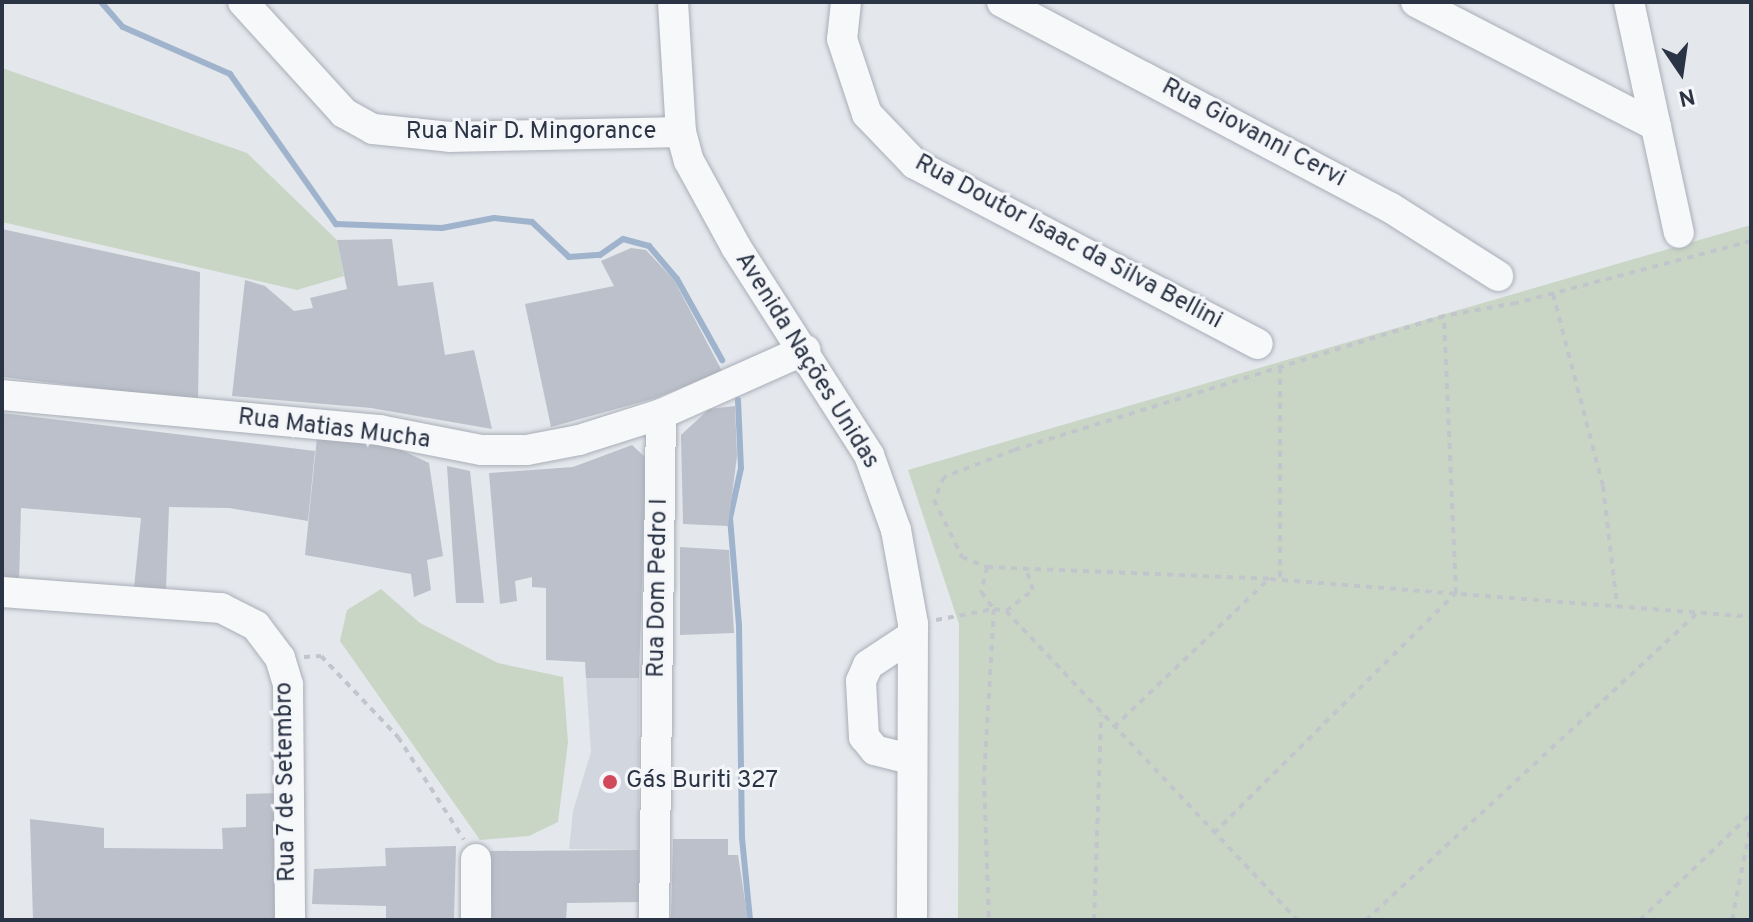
<!DOCTYPE html>
<html>
<head>
<meta charset="utf-8">
<style>
	body { margin:0 }
	#map { position:relative; width:1753px; height:922px; overflow:hidden; background:#e4e7ec; font-family:Overpass,sans-serif }
	div>[style] { position:absolute }
	.built>* { inset:0; background:#d2d6de }
	.green>* { inset:0; background:#c9d6c5 }
	.stream>* { height:6px; margin:-3px; padding:0 3px; transform-origin:3px; border-radius:3px; background:#9fb4cc }
	.building>* { inset:0; background:#bbc0ca }
	.path>* { height:4px; margin-top:-2px; transform-origin:0; background:repeating-linear-gradient(90deg,#c2c5cb 0 6px,transparent 0 12px) }
	.roads { filter:drop-shadow(0 0 2px #a9aeb7) drop-shadow(0 0 2px #a9aeb7) }
	.minor>* { height:30px; margin:-15px; padding:0 15px; transform-origin:15px; border-radius:15px; background:#f7f8fa }
	.dots>* { width:22px; height:22px; translate:-50% -50%; box-sizing:border-box; border:4px solid #f4f6f9; border-radius:50% }
	span { translate:-50% -50%; white-space:nowrap; text-align:center; line-height:1.15; -webkit-text-stroke:6px #f4f6f9; paint-order:stroke }
	.street-label { font-size:24px; color:#2b3445 }
	.poi-label { font-size:24px; color:#2b3445 }
	.left { translate:0 -50%; text-align:left }
	.frame { position:absolute; inset:0; border:4px solid #2b3445; pointer-events:none }
	.north { position:absolute; left:1641px; top:32px; width:80px; height:80px; -webkit-text-stroke:6px #f4f6f9; paint-order:stroke; rotate:167deg; font-size:22px; font-weight:700; line-height:32px; text-align:center; color:#2b3445 }
	.north::after { content:''; display:block; margin:auto; width:28px; height:36px; background:#2b3445; clip-path:polygon(50% 0,100% 100%,50% 72%,0 100%) }
</style>
</head>
<body>
<div id="map">
	<div class="built">
		<i style="clip-path:polygon(586px 678px,639px 678px,639px 850px,569px 849px,573px 811px,591px 752px)"></i>
	</div>
	<div class="green">
		<i style="clip-path:polygon(2px 68px,247px 153px,337px 240px,344px 276px,297px 290px,2px 222px)"></i>
		<i style="clip-path:polygon(1751px 225px,1751px 920px,958px 920px,959px 624px,908px 470px)"></i>
		<i style="clip-path:polygon(381px 589px,420px 623px,498px 663px,563px 677px,568px 742px,558px 822px,529px 836px,480px 840px,340px 641px,347px 610px)"></i>
	</div>
	<div class="stream">
		<i style="left:101px;top:2px;width:33px;rotate:49deg"></i>
		<i style="left:123px;top:27px;width:117px;rotate:23.7deg"></i>
		<i style="left:230px;top:74px;width:184px;rotate:54.8deg"></i>
		<i style="left:336px;top:224px;width:106px;rotate:2.2deg"></i>
		<i style="left:442px;top:228px;width:53px;rotate:-10.9deg"></i>
		<i style="left:494px;top:218px;width:38px;rotate:6deg"></i>
		<i style="left:532px;top:222px;width:51px;rotate:43.4deg"></i>
		<i style="left:569px;top:257px;width:31px;rotate:-4deg"></i>
		<i style="left:600px;top:255px;width:28px;rotate:-35deg"></i>
		<i style="left:623px;top:239px;width:27px;rotate:15deg"></i>
		<i style="left:649px;top:246px;width:43px;rotate:49.7deg"></i>
		<i style="left:677px;top:279px;width:93px;rotate:60.9deg"></i>
		<i style="left:738px;top:400px;width:68px;rotate:87.5deg"></i>
		<i style="left:741px;top:468px;width:51px;rotate:102.4deg"></i>
		<i style="left:730px;top:518px;width:107px;rotate:85.2deg"></i>
		<i style="left:739px;top:625px;width:213px;rotate:89.2deg"></i>
		<i style="left:742px;top:838px;width:82px;rotate:84.4deg"></i>
	</div>
	<div class="building">
		<i style="clip-path:polygon(2px 229px,200px 272px,198px 400px,2px 377px)"></i>
		<i style="clip-path:polygon(392px 239px,398px 286px,433px 282px,445px 355px,474px 350px,492px 429px,371px 408px,232px 396px,245px 280px,265px 286px,294px 311px,313px 308px,310px 298px,347px 289px,337px 240px)"></i>
		<i style="clip-path:polygon(631px 248px,646px 250px,674px 280px,722px 371px,656px 398px,551px 427px,525px 304px,614px 286px,601px 261px)"></i>
		<i style="clip-path:polygon(735px 406px,737px 456px,728px 526px,683px 524px,681px 435px,709px 409px)"></i>
		<i style="clip-path:polygon(2px 413px,315px 451px,308px 521px,229px 508px,169px 507px,166px 589px,134px 588px,141px 518px,21px 508px,19px 584px,2px 582px)"></i>
		<i style="clip-path:polygon(317px 437px,397px 448px,429px 463px,443px 556px,427px 560px,431px 590px,414px 597px,411px 574px,305px 555px)"></i>
		<i style="clip-path:polygon(632px 445px,646px 458px,639px 678px,586px 678px,585px 662px,546px 660px,546px 588px,532px 587px,532px 577px,515px 581px,517px 601px,500px 604px,489px 473px,573px 467px)"></i>
		<i style="clip-path:polygon(447px 466px,470px 471px,484px 603px,456px 603px)"></i>
		<i style="clip-path:polygon(680px 547px,729px 550px,734px 633px,680px 635px)"></i>
		<i style="clip-path:polygon(277px 793px,277px 919px,33px 920px,30px 819px,104px 828px,104px 848px,223px 849px,222px 828px,246px 827px,246px 794px)"></i>
		<i style="clip-path:polygon(673px 839px,728px 839px,728px 855px,738px 855px,748px 920px,671px 920px)"></i>
		<i style="clip-path:polygon(456px 846px,454px 920px,386px 920px,386px 906px,312px 904px,314px 869px,386px 866px,385px 848px)"></i>
		<i style="clip-path:polygon(639px 850px,639px 902px,567px 903px,566px 920px,492px 920px,490px 851px)"></i>
	</div>
	<div class="path">
		<i style="left:1751px;top:241px;width:243px;rotate:165.2deg"></i>
		<i style="left:1516px;top:303px;width:73px;rotate:169.8deg"></i>
		<i style="left:1444px;top:316px;width:450px;rotate:162.7deg"></i>
		<i style="left:1014px;top:450px;width:75px;rotate:158.9deg"></i>
		<i style="left:944px;top:477px;width:25px;rotate:113deg"></i>
		<i style="left:934px;top:500px;width:64px;rotate:63.8deg"></i>
		<i style="left:962px;top:557px;width:27px;rotate:22deg"></i>
		<i style="left:987px;top:567px;width:283px;rotate:2.4deg"></i>
		<i style="left:1270px;top:579px;width:482px;rotate:4.5deg"></i>
		<i style="left:1553px;top:294px;width:198px;rotate:75.4deg"></i>
		<i style="left:1603px;top:486px;width:121px;rotate:83.3deg"></i>
		<i style="left:1280px;top:367px;width:213px;rotate:90deg"></i>
		<i style="left:987px;top:567px;width:26px;rotate:103deg"></i>
		<i style="left:981px;top:592px;width:21px;rotate:53deg"></i>
		<i style="left:994px;top:609px;width:12px;rotate:9deg"></i>
		<i style="left:1006px;top:611px;width:34px;rotate:-38deg"></i>
		<i style="left:1033px;top:590px;width:22px;rotate:-108deg"></i>
		<i style="left:1006px;top:611px;width:424px;rotate:46.7deg"></i>
		<i style="left:936px;top:620px;width:59px;rotate:-10.7deg"></i>
		<i style="left:994px;top:609px;width:170px;rotate:93.4deg"></i>
		<i style="left:984px;top:779px;width:141px;rotate:88deg"></i>
		<i style="left:304px;top:657px;width:17px;rotate:-3deg"></i>
		<i style="left:321px;top:656px;width:112px;rotate:46.5deg"></i>
		<i style="left:398px;top:737px;width:122px;rotate:57.3deg"></i>
		<i style="left:1114px;top:727px;width:213px;rotate:-43.7deg"></i>
		<i style="left:1214px;top:833px;width:341px;rotate:-44.8deg"></i>
		<i style="left:1456px;top:593px;width:277px;rotate:-92.5deg"></i>
		<i style="left:1094px;top:920px;width:205px;rotate:-88deg"></i>
		<i style="left:1366px;top:920px;width:450px;rotate:-42.8deg"></i>
		<i style="left:1640px;top:920px;width:153px;rotate:-43.7deg"></i>
		<i style="left:1732px;top:920px;width:99px;rotate:-78.9deg"></i>
	</div>
	<div class="roads">
		<div class="minor">
			<i style="left:243px;top:2px;width:150px;rotate:47.7deg"></i>
			<i style="left:344px;top:113px;width:33px;rotate:29deg"></i>
			<i style="left:373px;top:129px;width:77px;rotate:5.9deg"></i>
			<i style="left:450px;top:137px;width:231px;rotate:-1.2deg"></i>
			<i style="left:673px;top:2px;width:130px;rotate:86.5deg"></i>
			<i style="left:681px;top:132px;width:30px;rotate:75deg"></i>
			<i style="left:689px;top:161px;width:98px;rotate:61.3deg"></i>
			<i style="left:736px;top:247px;width:247px;rotate:57.4deg"></i>
			<i style="left:869px;top:455px;width:80px;rotate:70.2deg"></i>
			<i style="left:896px;top:530px;width:96px;rotate:79.7deg"></i>
			<i style="left:913px;top:624px;width:296px;rotate:90.2deg"></i>
			<i style="left:846px;top:2px;width:37px;rotate:96deg"></i>
			<i style="left:842px;top:39px;width:79px;rotate:71.6deg"></i>
			<i style="left:867px;top:114px;width:69px;rotate:46.2deg"></i>
			<i style="left:915px;top:164px;width:387px;rotate:27.7deg"></i>
			<i style="left:1002px;top:2px;width:440px;rotate:27.9deg"></i>
			<i style="left:1391px;top:208px;width:127px;rotate:32.4deg"></i>
			<i style="left:1416px;top:2px;width:270px;rotate:27.3deg"></i>
			<i style="left:1629px;top:2px;width:236px;rotate:77.8deg"></i>
			<i style="left:2px;top:395px;width:379px;rotate:5.3deg"></i>
			<i style="left:379px;top:430px;width:104px;rotate:11.1deg"></i>
			<i style="left:481px;top:450px;width:46px"></i>
			<i style="left:527px;top:450px;width:53px;rotate:-10.9deg"></i>
			<i style="left:579px;top:440px;width:86px;rotate:-17.6deg"></i>
			<i style="left:661px;top:414px;width:158px;rotate:-24deg"></i>
			<i style="left:2px;top:592px;width:220px;rotate:4.2deg"></i>
			<i style="left:221px;top:608px;width:39px;rotate:27deg"></i>
			<i style="left:256px;top:626px;width:40px;rotate:53deg"></i>
			<i style="left:280px;top:658px;width:28px;rotate:73deg"></i>
			<i style="left:288px;top:685px;width:235px;rotate:89.5deg"></i>
			<i style="left:910px;top:759px;width:36px;rotate:-166deg"></i>
			<i style="left:875px;top:750px;width:17px;rotate:-130deg"></i>
			<i style="left:864px;top:737px;width:56px;rotate:-93.1deg"></i>
			<i style="left:861px;top:681px;width:17px;rotate:-66deg"></i>
			<i style="left:868px;top:665px;width:53px;rotate:-33.4deg"></i>
			<i style="left:476px;top:920px;width:61px;rotate:-90deg"></i>
			<i style="left:654px;top:920px;width:506px;rotate:-89.21deg"></i>
		</div>
	</div>
	<div class="dots">
		<i style="left:610px;top:782px;background:#d1495b"></i>
	</div>
	<div class="street-label">
		<span style="left:531px;top:133px">Rua Nair D. Mingorance</span>
		<span style="left:1253px;top:134px;rotate:28deg">Rua Giovanni Cervi</span>
		<span style="left:1068px;top:243px;rotate:28deg">Rua Doutor Isaac da Silva Bellini</span>
		<span style="left:806px;top:361px;rotate:58deg">Avenida Nações Unidas</span>
		<span style="left:334px;top:430px;rotate:7deg">Rua Matias Mucha</span>
		<span style="left:659px;top:588px;rotate:-89deg">Rua Dom Pedro I</span>
		<span style="left:287px;top:782px;rotate:-91deg">Rua 7 de Setembro</span>
	</div>
	<div class="poi-label">
		<span class="left" style="left:626px;top:782px">Gás Buriti 327</span>
	</div>
	<div class="frame"></div>
	<div class="north">N</div>
</div>
</body>
</html>
